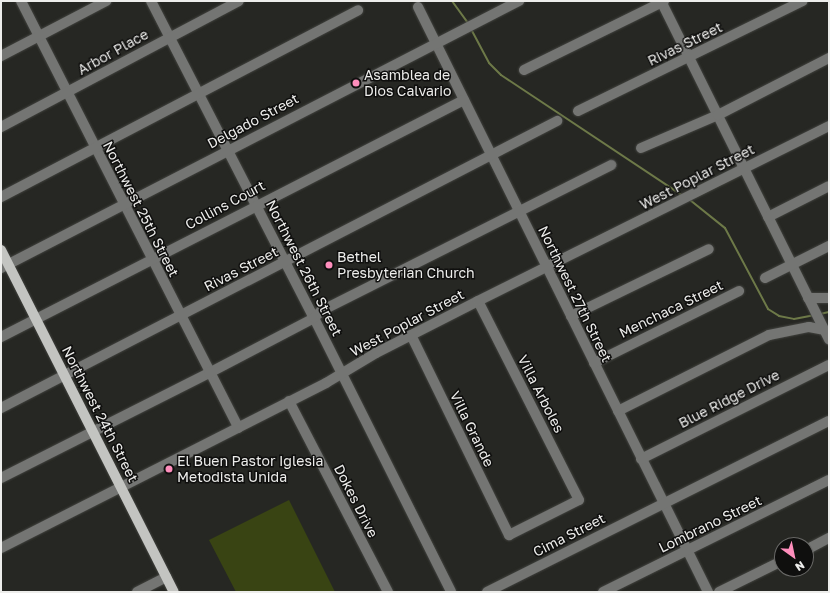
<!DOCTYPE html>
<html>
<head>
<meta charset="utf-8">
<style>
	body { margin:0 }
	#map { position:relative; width:830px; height:593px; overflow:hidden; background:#262723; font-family:"Golos Text",sans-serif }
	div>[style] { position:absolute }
	.green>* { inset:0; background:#394413 }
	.stream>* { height:2px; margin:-1px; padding:0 1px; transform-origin:1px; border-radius:1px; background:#6d7948 }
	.roads { filter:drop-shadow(0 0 1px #42433f) drop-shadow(0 0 1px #42433f) }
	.minor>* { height:10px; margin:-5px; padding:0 5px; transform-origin:5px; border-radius:5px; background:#747573 }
	.major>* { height:10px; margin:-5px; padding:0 5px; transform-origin:5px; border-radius:5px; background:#c3c4c1 }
	.dots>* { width:11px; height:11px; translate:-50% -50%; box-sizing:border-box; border:2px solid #0f0f0e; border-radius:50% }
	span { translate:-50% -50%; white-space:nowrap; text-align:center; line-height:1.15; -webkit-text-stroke:3px #0f0f0e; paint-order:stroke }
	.street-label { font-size:14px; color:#ededeb }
	.poi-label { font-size:14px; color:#ededeb }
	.left { translate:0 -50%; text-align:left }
	.frame { position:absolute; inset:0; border:2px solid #ededeb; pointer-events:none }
	.north { position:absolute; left:774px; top:537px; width:40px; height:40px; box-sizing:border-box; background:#0f0f0e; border:1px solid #686866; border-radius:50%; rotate:147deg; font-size:11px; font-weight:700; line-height:16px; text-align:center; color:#ededeb }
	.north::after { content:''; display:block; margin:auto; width:14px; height:18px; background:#fe8ebc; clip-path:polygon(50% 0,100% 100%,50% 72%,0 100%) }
</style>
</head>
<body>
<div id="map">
	<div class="green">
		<i style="clip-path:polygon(289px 500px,335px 592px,236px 592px,209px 540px)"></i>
	</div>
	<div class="stream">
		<i style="left:452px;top:1px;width:27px;rotate:54deg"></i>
		<i style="left:471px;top:29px;width:38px;rotate:62deg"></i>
		<i style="left:489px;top:63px;width:17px;rotate:45deg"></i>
		<i style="left:501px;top:75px;width:219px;rotate:33.6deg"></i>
		<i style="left:690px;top:200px;width:45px;rotate:38.7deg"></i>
		<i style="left:725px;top:228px;width:92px;rotate:62deg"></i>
		<i style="left:768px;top:309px;width:13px;rotate:32deg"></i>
		<i style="left:779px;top:316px;width:15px;rotate:11deg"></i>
		<i style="left:794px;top:319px;width:20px;rotate:-11deg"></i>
		<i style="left:820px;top:314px;width:9px;rotate:-13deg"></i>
	</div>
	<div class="roads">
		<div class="minor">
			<i style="left:21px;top:1px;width:479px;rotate:63deg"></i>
			<i style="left:151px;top:1px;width:356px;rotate:62.8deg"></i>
			<i style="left:314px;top:318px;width:306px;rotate:63.4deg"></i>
			<i style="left:661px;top:1px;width:378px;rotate:63.6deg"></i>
			<i style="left:418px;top:7px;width:653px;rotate:63.63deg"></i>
			<i style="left:1px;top:56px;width:119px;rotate:-27.6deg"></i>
			<i style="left:524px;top:70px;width:156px;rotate:-26.2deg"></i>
			<i style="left:578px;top:111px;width:250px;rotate:-26.1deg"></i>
			<i style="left:1px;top:127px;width:269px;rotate:-27.9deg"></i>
			<i style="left:641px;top:148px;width:84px;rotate:-23.2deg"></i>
			<i style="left:718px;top:115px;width:125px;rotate:-27.2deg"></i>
			<i style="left:1px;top:197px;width:403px;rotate:-27.6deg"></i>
			<i style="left:768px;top:217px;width:68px;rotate:-26.9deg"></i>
			<i style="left:1px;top:268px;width:583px;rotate:-27.27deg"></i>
			<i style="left:765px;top:278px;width:72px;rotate:-26.6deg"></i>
			<i style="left:808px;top:298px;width:21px"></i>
			<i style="left:571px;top:316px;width:153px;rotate:-25.9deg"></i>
			<i style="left:411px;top:335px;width:223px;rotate:63.9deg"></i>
			<i style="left:509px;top:535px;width:78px;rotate:-26.6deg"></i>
			<i style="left:579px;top:500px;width:223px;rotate:-116.9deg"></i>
			<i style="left:1px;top:337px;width:520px;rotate:-27.11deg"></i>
			<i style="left:594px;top:363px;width:162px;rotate:-26.4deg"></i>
			<i style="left:289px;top:401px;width:215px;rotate:62.6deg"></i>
			<i style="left:1px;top:408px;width:626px;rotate:-27.3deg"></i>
			<i style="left:618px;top:411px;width:169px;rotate:-26.7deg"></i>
			<i style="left:769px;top:335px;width:41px;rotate:-11.3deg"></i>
			<i style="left:809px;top:327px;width:15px;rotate:11deg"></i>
			<i style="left:641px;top:459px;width:210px;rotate:-26.6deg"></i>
			<i style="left:1px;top:478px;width:233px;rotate:-26.8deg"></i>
			<i style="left:209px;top:373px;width:119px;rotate:-27.6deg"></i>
			<i style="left:314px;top:318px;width:10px;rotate:-45deg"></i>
			<i style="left:321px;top:311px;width:325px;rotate:-26.7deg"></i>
			<i style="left:1px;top:548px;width:364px;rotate:-26.9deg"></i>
			<i style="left:326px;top:383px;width:58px;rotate:-31deg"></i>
			<i style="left:376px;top:353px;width:114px;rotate:-27deg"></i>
			<i style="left:478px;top:301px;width:392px;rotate:-26.5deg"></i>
			<i style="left:806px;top:550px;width:26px;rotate:-28deg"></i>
			<i style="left:137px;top:592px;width:33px;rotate:-27deg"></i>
			<i style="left:487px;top:592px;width:382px;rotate:-26.6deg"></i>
			<i style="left:603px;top:592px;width:252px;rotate:-26.4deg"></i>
			<i style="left:719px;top:592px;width:70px;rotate:-26.2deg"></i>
		</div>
		<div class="major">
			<i style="left:1px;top:250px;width:383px;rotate:63.2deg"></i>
		</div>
	</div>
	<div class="dots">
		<i style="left:356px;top:83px;background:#fe8ebc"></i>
		<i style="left:329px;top:265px;background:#fe8ebc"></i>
		<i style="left:169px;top:469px;background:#fe8ebc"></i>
	</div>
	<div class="street-label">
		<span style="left:685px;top:44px;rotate:-26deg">Rivas Street</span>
		<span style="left:113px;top:52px;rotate:-29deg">Arbor Place</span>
		<span style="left:253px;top:121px;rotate:-28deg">Delgado Street</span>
		<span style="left:697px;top:177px;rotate:-27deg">West Poplar Street</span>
		<span style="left:225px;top:205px;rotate:-28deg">Collins Court</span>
		<span style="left:141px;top:209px;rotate:63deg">Northwest 25th Street</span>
		<span style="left:304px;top:268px;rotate:63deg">Northwest 26th Street</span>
		<span style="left:241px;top:269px;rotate:-27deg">Rivas Street</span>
		<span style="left:575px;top:294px;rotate:64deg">Northwest 27th Street</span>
		<span style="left:671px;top:309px;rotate:-26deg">Menchaca Street</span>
		<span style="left:407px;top:323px;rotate:-28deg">West Poplar Street</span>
		<span style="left:541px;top:394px;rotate:63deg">Villa Arboles</span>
		<span style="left:729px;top:399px;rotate:-27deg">Blue Ridge Drive</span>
		<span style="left:100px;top:414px;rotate:63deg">Northwest 24th Street</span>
		<span style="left:472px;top:429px;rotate:64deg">Villa Grande</span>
		<span style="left:356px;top:501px;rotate:63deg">Dokes Drive</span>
		<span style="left:710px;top:524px;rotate:-26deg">Lombrano Street</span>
		<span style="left:569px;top:535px;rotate:-27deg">Cima Street</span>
	</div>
	<div class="poi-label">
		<span class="left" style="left:364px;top:83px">Asamblea de<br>Dios Calvario</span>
		<span class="left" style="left:337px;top:265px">Bethel<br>Presbyterian Church</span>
		<span class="left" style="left:177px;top:469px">El Buen Pastor Iglesia<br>Metodista Unida</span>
	</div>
	<div class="frame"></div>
	<div class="north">N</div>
</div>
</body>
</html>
